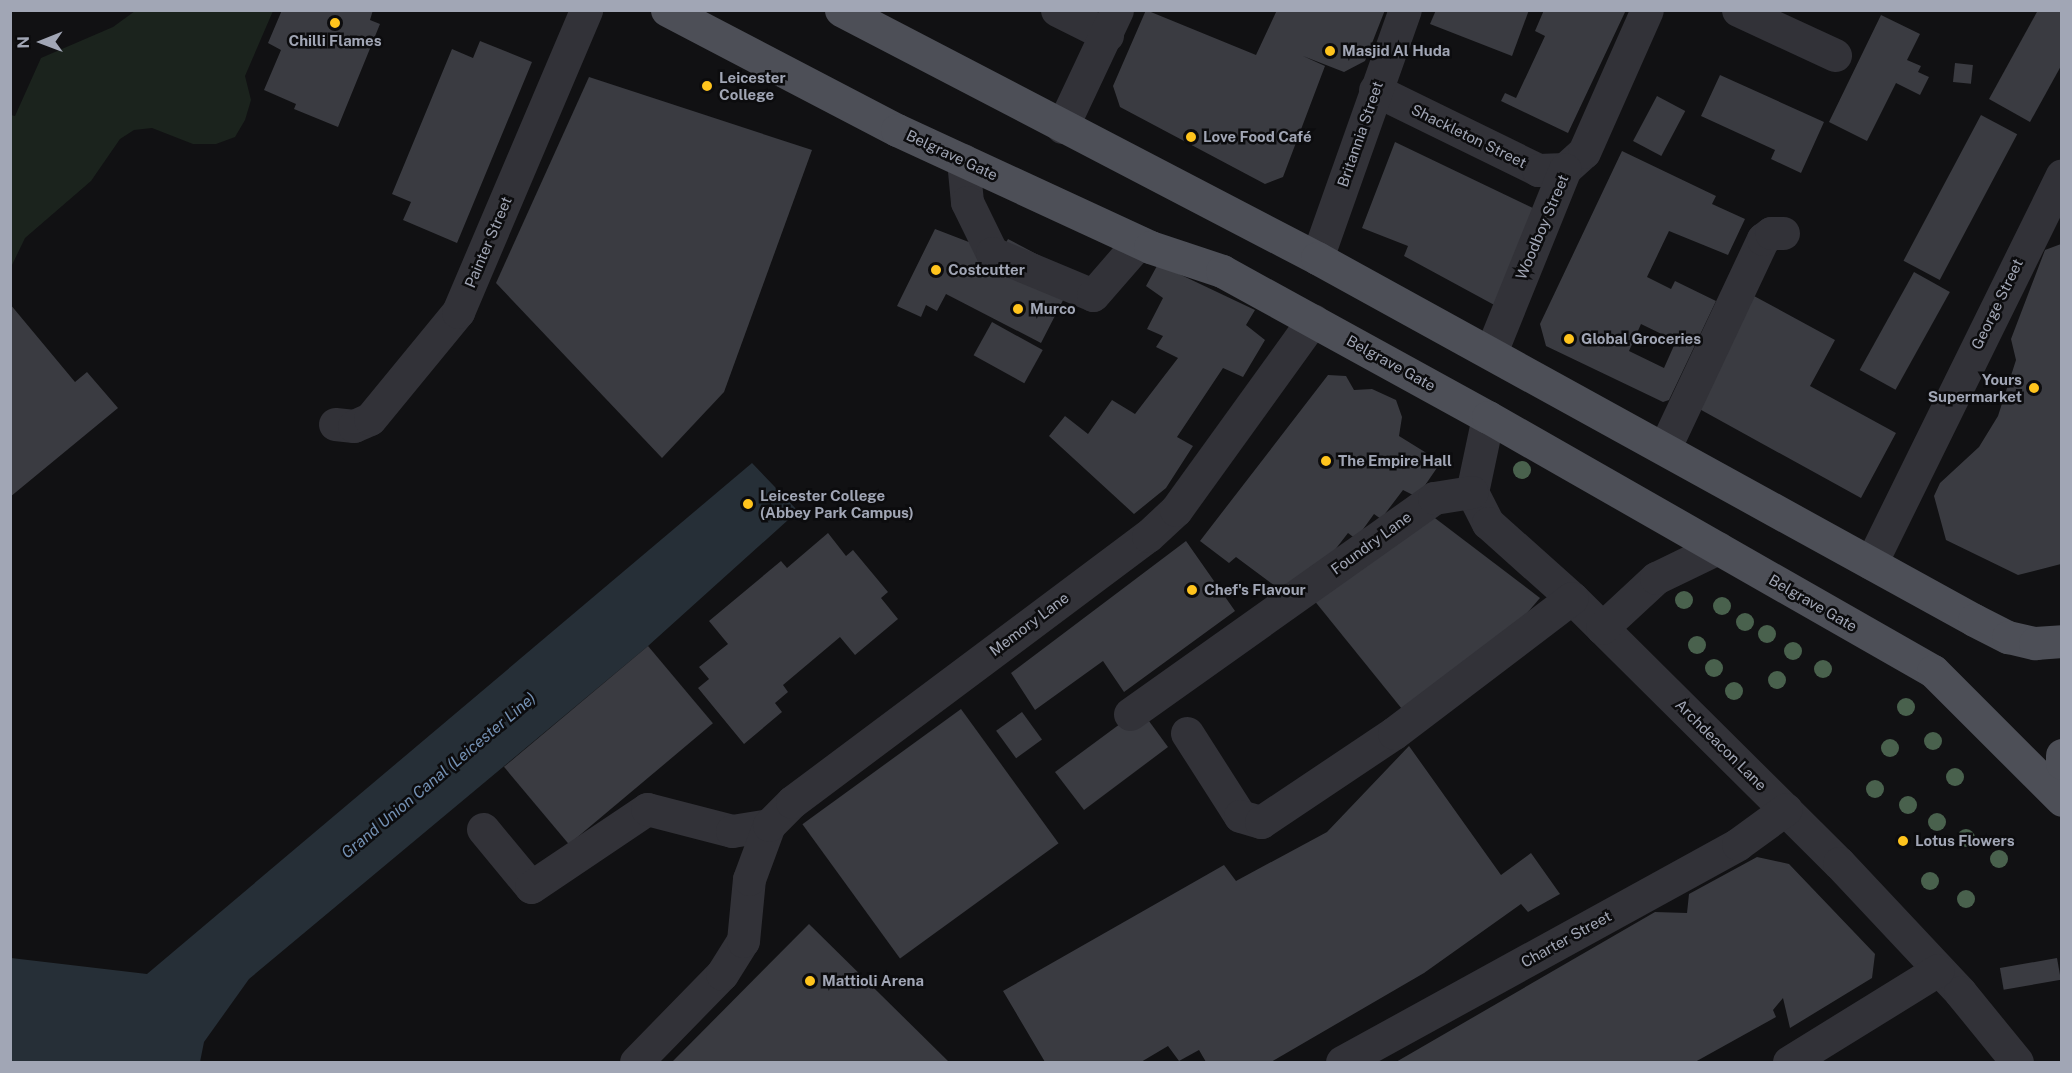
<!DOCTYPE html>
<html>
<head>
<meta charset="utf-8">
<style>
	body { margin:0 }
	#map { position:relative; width:2072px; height:1073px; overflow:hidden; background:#111113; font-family:"Public Sans",sans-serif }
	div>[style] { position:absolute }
	.green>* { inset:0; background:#1b231d }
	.water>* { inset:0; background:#262f37 }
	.building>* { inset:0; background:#3a3b41; transform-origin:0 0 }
	.minor>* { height:33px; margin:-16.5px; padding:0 16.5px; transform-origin:16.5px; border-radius:16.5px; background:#323238 }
	.major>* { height:33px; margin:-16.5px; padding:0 16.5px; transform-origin:16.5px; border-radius:16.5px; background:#4d4f57 }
	.trees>* { width:18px; height:18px; margin:-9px; border-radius:50%; background:#49614d }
	.dots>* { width:16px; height:16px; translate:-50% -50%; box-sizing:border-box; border:3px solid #0c0c0e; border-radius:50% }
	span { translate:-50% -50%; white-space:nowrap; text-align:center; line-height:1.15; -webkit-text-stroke:5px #0c0c0e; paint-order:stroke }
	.poi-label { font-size:15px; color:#a1a6b5; font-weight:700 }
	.left { translate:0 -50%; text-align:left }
	.right { translate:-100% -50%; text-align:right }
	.street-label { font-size:15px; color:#a1a6b5 }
	.water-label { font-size:16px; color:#7491b4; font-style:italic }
	.frame { position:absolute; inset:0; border:12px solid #a1a6b5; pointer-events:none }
	.north { position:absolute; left:12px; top:12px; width:60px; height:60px; -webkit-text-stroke:4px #0c0c0e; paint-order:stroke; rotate:269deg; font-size:16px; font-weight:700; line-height:24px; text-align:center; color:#a1a6b5 }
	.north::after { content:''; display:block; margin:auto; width:21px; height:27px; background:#a1a6b5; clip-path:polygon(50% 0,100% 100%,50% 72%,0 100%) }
</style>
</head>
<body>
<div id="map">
	<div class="green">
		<i style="clip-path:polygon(135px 11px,273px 11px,245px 76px,251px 100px,245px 120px,235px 137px,216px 144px,193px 144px,152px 128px,134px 130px,120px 139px,91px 181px,25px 238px,12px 265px,11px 115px,15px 116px,41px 58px,113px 27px)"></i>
	</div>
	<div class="water">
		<i style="clip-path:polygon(752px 463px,798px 511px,648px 646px,249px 979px,204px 1042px,200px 1062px,11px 1062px,11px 958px,147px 974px)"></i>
	</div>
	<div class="building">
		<i style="clip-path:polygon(282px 10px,373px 10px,370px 20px,380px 24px,338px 127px,294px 109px,296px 104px,264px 90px,281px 50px,268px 43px)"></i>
		<i style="clip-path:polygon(1146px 10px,1256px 55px,1277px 10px,1385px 10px,1365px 61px,1344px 72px,1303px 56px,1325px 66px,1283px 177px,1265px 184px,1120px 107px,1113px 86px)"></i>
		<i style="clip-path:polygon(1436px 10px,1529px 10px,1512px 56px,1430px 24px)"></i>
		<i style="clip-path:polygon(1544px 10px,1626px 10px,1568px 133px,1501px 101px,1505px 93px,1516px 98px,1545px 36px,1535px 31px)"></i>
		<i style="clip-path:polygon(2038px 10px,2061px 10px,2061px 66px,2030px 122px,1989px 99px)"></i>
		<i style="clip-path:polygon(1881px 15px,1920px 34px,1907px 60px,1921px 66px,1918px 72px,1929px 77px,1920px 95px,1896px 83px,1867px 141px,1829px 122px)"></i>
		<i style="clip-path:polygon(480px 41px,532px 62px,457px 243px,403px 220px,411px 202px,392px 194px,452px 49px,473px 58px)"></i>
		<i style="left:1955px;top:63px;width:18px;height:19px;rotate:6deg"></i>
		<i style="clip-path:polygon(1720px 75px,1824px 122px,1801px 173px,1771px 159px,1775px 150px,1701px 116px)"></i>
		<i style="clip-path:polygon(589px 77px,812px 150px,724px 392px,662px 458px,496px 283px)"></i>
		<i style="left:1657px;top:96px;width:32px;height:51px;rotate:28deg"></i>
		<i style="left:1981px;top:115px;width:41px;height:165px;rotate:28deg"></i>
		<i style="clip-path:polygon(1395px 142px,1541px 212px,1498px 307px,1404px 256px,1408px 246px,1362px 228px)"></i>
		<i style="clip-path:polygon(evenodd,1622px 151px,1716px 196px,1712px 204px,1745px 219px,1728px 255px,1669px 231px,1647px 277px,1671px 289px,1675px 281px,1716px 301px,1669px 400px,1663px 402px,1546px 346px,1540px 324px,1622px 151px,1641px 324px,1676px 341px,1664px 368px,1629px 351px,1641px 324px)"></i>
		<i style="clip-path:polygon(935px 229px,1000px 254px,1008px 239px,1076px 275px,1041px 343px,946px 294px,937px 311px,926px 305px,921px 317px,897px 306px)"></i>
		<i style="clip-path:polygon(2061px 244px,2061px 564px,2018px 575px,1946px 540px,1934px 496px,1940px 483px,1979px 447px,1998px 416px,2016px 360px,2011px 339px,2045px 250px)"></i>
		<i style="clip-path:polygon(1158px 264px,1255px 310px,1246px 325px,1265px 340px,1243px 377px,1223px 368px,1177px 437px,1193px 446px,1166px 488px,1134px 514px,1049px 436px,1065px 416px,1088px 434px,1112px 400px,1135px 414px,1178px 358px,1156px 347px,1163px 336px,1147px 329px,1163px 298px,1146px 286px)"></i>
		<i style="left:1914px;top:272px;width:41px;height:112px;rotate:29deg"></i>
		<i style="clip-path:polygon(1754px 296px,1835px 340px,1810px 386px,1896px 433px,1861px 498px,1694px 406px)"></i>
		<i style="clip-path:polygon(10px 304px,75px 382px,87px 372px,118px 408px,10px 497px)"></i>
		<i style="left:992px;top:322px;width:58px;height:38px;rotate:29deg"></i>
		<i style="clip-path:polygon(1328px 375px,1346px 376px,1354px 390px,1372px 389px,1396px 400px,1402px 417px,1399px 436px,1441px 462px,1417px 497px,1403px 490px,1381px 519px,1374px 514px,1356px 539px,1348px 533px,1324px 564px,1279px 589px,1236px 557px,1229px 563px,1200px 541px)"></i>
		<i style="clip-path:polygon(1427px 512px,1540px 598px,1520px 621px,1402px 709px,1309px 594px)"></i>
		<i style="clip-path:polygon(828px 533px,846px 556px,853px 550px,888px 592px,881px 598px,898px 619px,855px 655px,840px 637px,783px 685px,788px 692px,775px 703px,782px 712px,744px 744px,698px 688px,709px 679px,699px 667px,728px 644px,709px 621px,781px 561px,787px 568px)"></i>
		<i style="clip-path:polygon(1186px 541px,1235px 611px,1124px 692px,1103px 661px,1035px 710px,1011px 673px)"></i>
		<i style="left:648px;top:646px;width:101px;height:188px;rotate:50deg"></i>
		<i style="left:961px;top:709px;width:166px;height:196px;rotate:54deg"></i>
		<i style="left:1022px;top:712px;width:34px;height:32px;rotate:54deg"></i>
		<i style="clip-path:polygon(1146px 717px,1168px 747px,1084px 810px,1055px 772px,1124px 721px)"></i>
		<i style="clip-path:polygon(1409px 746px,1501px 875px,1531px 853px,1560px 894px,1528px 912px,1521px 904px,1424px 973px,1271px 1062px,1206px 1062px,1199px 1050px,1179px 1061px,1168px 1046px,1141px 1062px,1045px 1062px,1003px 991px,1224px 865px,1236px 881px,1327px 832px)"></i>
		<i style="clip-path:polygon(1757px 857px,1789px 864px,1875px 954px,1872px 978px,1790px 1028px,1783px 998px,1773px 1010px,1776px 1017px,1695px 1062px,1396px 1062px,1655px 912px,1687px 913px,1689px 894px)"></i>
		<i style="clip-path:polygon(809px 924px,949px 1062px,672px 1062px)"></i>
		<i style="left:2057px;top:958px;width:22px;height:58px;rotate:80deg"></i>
	</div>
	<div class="minor">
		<i style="left:1057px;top:10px;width:56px;rotate:26.6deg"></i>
		<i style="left:1738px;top:10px;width:107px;rotate:24.9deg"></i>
		<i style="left:1375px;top:90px;width:182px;rotate:26.1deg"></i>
		<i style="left:1538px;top:170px;width:27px;rotate:-2deg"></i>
		<i style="left:1565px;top:169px;width:25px;rotate:-42deg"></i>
		<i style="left:1584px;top:152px;width:155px;rotate:-66.1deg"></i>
		<i style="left:1062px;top:127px;width:129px;rotate:-64.8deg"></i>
		<i style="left:963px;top:160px;width:42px;rotate:84.6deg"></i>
		<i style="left:967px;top:202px;width:57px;rotate:63.9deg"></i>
		<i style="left:992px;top:253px;width:109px;rotate:22.6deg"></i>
		<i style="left:1093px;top:295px;width:70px;rotate:-49deg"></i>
		<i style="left:1317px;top:258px;width:263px;rotate:-70.5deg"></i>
		<i style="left:1491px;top:352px;width:197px;rotate:-68deg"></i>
		<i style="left:1488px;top:417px;width:77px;rotate:102deg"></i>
		<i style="left:1472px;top:492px;width:35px;rotate:63deg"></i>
		<i style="left:1488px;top:523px;width:113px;rotate:41.8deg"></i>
		<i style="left:1572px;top:598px;width:376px;rotate:44.8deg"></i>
		<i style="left:1839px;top:863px;width:177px;rotate:46.8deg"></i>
		<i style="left:1960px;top:992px;width:90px;rotate:50.8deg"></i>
		<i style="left:335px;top:424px;width:19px;rotate:6deg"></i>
		<i style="left:354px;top:426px;width:17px;rotate:-24deg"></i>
		<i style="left:370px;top:419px;width:139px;rotate:-50.6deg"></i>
		<i style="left:458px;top:312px;width:328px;rotate:-67deg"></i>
		<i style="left:1665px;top:447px;width:230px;rotate:-64.8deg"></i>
		<i style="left:1763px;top:239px;width:10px;rotate:-37deg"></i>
		<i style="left:1771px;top:233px;width:12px"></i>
		<i style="left:1871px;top:563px;width:432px;rotate:-63.8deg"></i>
		<i style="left:1602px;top:628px;width:74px;rotate:-42.8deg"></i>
		<i style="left:1656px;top:578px;width:69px;rotate:-25.8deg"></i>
		<i style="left:1130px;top:714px;width:373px;rotate:-35.4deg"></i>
		<i style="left:1434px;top:498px;width:38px;rotate:-9deg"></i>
		<i style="left:1187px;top:733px;width:98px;rotate:57.4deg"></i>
		<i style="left:1240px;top:816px;width:22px;rotate:16deg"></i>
		<i style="left:1261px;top:822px;width:160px;rotate:-33.8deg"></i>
		<i style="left:1394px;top:733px;width:223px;rotate:-37.2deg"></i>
		<i style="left:483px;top:829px;width:75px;rotate:50.4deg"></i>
		<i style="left:531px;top:887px;width:140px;rotate:-33.9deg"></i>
		<i style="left:647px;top:809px;width:88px;rotate:14.5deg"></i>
		<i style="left:732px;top:831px;width:37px;rotate:-9deg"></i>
		<i style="left:636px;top:1062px;width:123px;rotate:-45.7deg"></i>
		<i style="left:722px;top:974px;width:39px;rotate:-58deg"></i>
		<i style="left:743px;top:941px;width:62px;rotate:-84.5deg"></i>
		<i style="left:749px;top:879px;width:58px;rotate:-69.7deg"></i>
		<i style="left:769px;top:825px;width:33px;rotate:-45deg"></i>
		<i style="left:792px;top:802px;width:444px;rotate:-36.8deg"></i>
		<i style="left:1148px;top:536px;width:38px;rotate:-43deg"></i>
		<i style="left:1176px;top:510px;width:234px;rotate:-54.2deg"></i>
		<i style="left:1342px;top:1062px;width:452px;rotate:-28.8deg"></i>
		<i style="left:1738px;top:844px;width:59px;rotate:-36.1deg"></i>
		<i style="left:1789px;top:1062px;width:175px;rotate:-31.7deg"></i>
	</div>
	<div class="major">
		<i style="left:667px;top:10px;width:259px;rotate:27.6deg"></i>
		<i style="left:897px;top:130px;width:279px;rotate:24.8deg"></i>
		<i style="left:1150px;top:247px;width:76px;rotate:18.4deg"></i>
		<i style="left:1222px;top:271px;width:303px;rotate:28.8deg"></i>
		<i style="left:1488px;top:417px;width:512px;rotate:29.72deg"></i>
		<i style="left:1933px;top:671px;width:182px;rotate:45deg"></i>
		<i style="left:841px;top:10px;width:537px;rotate:27.52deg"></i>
		<i style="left:1317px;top:258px;width:750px;rotate:28.85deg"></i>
		<i style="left:1974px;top:620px;width:38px;rotate:27deg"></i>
		<i style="left:2008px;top:637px;width:28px;rotate:13deg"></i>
		<i style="left:2035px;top:643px;width:27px;rotate:-4deg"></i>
		<i style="left:2062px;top:755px;width:8px;rotate:90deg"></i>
	</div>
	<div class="trees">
		<i style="left:1522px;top:470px"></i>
		<i style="left:1684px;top:600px"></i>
		<i style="left:1722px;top:606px"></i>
		<i style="left:1745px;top:622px"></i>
		<i style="left:1767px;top:634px"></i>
		<i style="left:1697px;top:645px"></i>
		<i style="left:1793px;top:651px"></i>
		<i style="left:1714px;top:668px"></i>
		<i style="left:1823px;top:669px"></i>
		<i style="left:1777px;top:680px"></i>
		<i style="left:1734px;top:691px"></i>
		<i style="left:1906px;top:707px"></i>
		<i style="left:1933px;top:741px"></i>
		<i style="left:1890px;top:748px"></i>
		<i style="left:1955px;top:777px"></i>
		<i style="left:1875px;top:789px"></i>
		<i style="left:1908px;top:805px"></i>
		<i style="left:1937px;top:822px"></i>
		<i style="left:1966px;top:838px"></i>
		<i style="left:1999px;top:859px"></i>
		<i style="left:1930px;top:881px"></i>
		<i style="left:1966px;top:899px"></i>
	</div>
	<div class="dots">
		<i style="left:335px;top:23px;background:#ffc41d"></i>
		<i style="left:1330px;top:51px;background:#ffc41d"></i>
		<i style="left:707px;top:86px;background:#ffc41d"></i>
		<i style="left:1191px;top:137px;background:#ffc41d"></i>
		<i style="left:936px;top:270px;background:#ffc41d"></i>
		<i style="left:1018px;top:309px;background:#ffc41d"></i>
		<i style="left:1569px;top:339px;background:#ffc41d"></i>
		<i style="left:2034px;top:388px;background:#ffc41d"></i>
		<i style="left:1326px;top:461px;background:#ffc41d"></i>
		<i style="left:748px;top:504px;background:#ffc41d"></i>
		<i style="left:1192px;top:590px;background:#ffc41d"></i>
		<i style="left:1903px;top:841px;background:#ffc41d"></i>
		<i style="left:810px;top:981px;background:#ffc41d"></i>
	</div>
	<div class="poi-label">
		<span style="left:335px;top:41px">Chilli Flames</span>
		<span class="left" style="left:1342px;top:51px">Masjid Al Huda</span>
		<span class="left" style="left:719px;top:86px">Leicester<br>College</span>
		<span class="left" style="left:1203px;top:137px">Love Food Café</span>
		<span class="left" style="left:948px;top:270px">Costcutter</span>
		<span class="left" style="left:1030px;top:309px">Murco</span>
		<span class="left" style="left:1581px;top:339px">Global Groceries</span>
		<span class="right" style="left:2022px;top:388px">Yours<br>Supermarket</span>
		<span class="left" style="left:1338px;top:461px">The Empire Hall</span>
		<span class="left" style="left:760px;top:504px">Leicester College<br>(Abbey Park Campus)</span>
		<span class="left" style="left:1204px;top:590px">Chef's Flavour</span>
		<span class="left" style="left:1915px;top:841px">Lotus Flowers</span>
		<span class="left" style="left:822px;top:981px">Mattioli Arena</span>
	</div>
	<div class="street-label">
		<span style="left:1360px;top:134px;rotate:-71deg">Britannia Street</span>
		<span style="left:1469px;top:136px;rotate:26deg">Shackleton Street</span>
		<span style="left:952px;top:155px;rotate:25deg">Belgrave Gate</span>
		<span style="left:1542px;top:227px;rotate:-67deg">Woodboy Street</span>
		<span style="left:488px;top:242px;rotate:-67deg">Painter Street</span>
		<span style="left:1997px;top:304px;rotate:-64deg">George Street</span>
		<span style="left:1391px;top:363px;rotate:29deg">Belgrave Gate</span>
		<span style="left:1371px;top:543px;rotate:-36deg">Foundry Lane</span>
		<span style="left:1813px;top:603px;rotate:30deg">Belgrave Gate</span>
		<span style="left:1029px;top:624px;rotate:-37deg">Memory Lane</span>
		<span style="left:1721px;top:745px;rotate:45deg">Archdeacon Lane</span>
		<span style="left:1566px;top:939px;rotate:-29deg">Charter Street</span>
	</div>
	<div class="water-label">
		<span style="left:439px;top:776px;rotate:-40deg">Grand Union Canal (Leicester Line)</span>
	</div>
	<div class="frame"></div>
	<div class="north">N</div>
</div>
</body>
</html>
